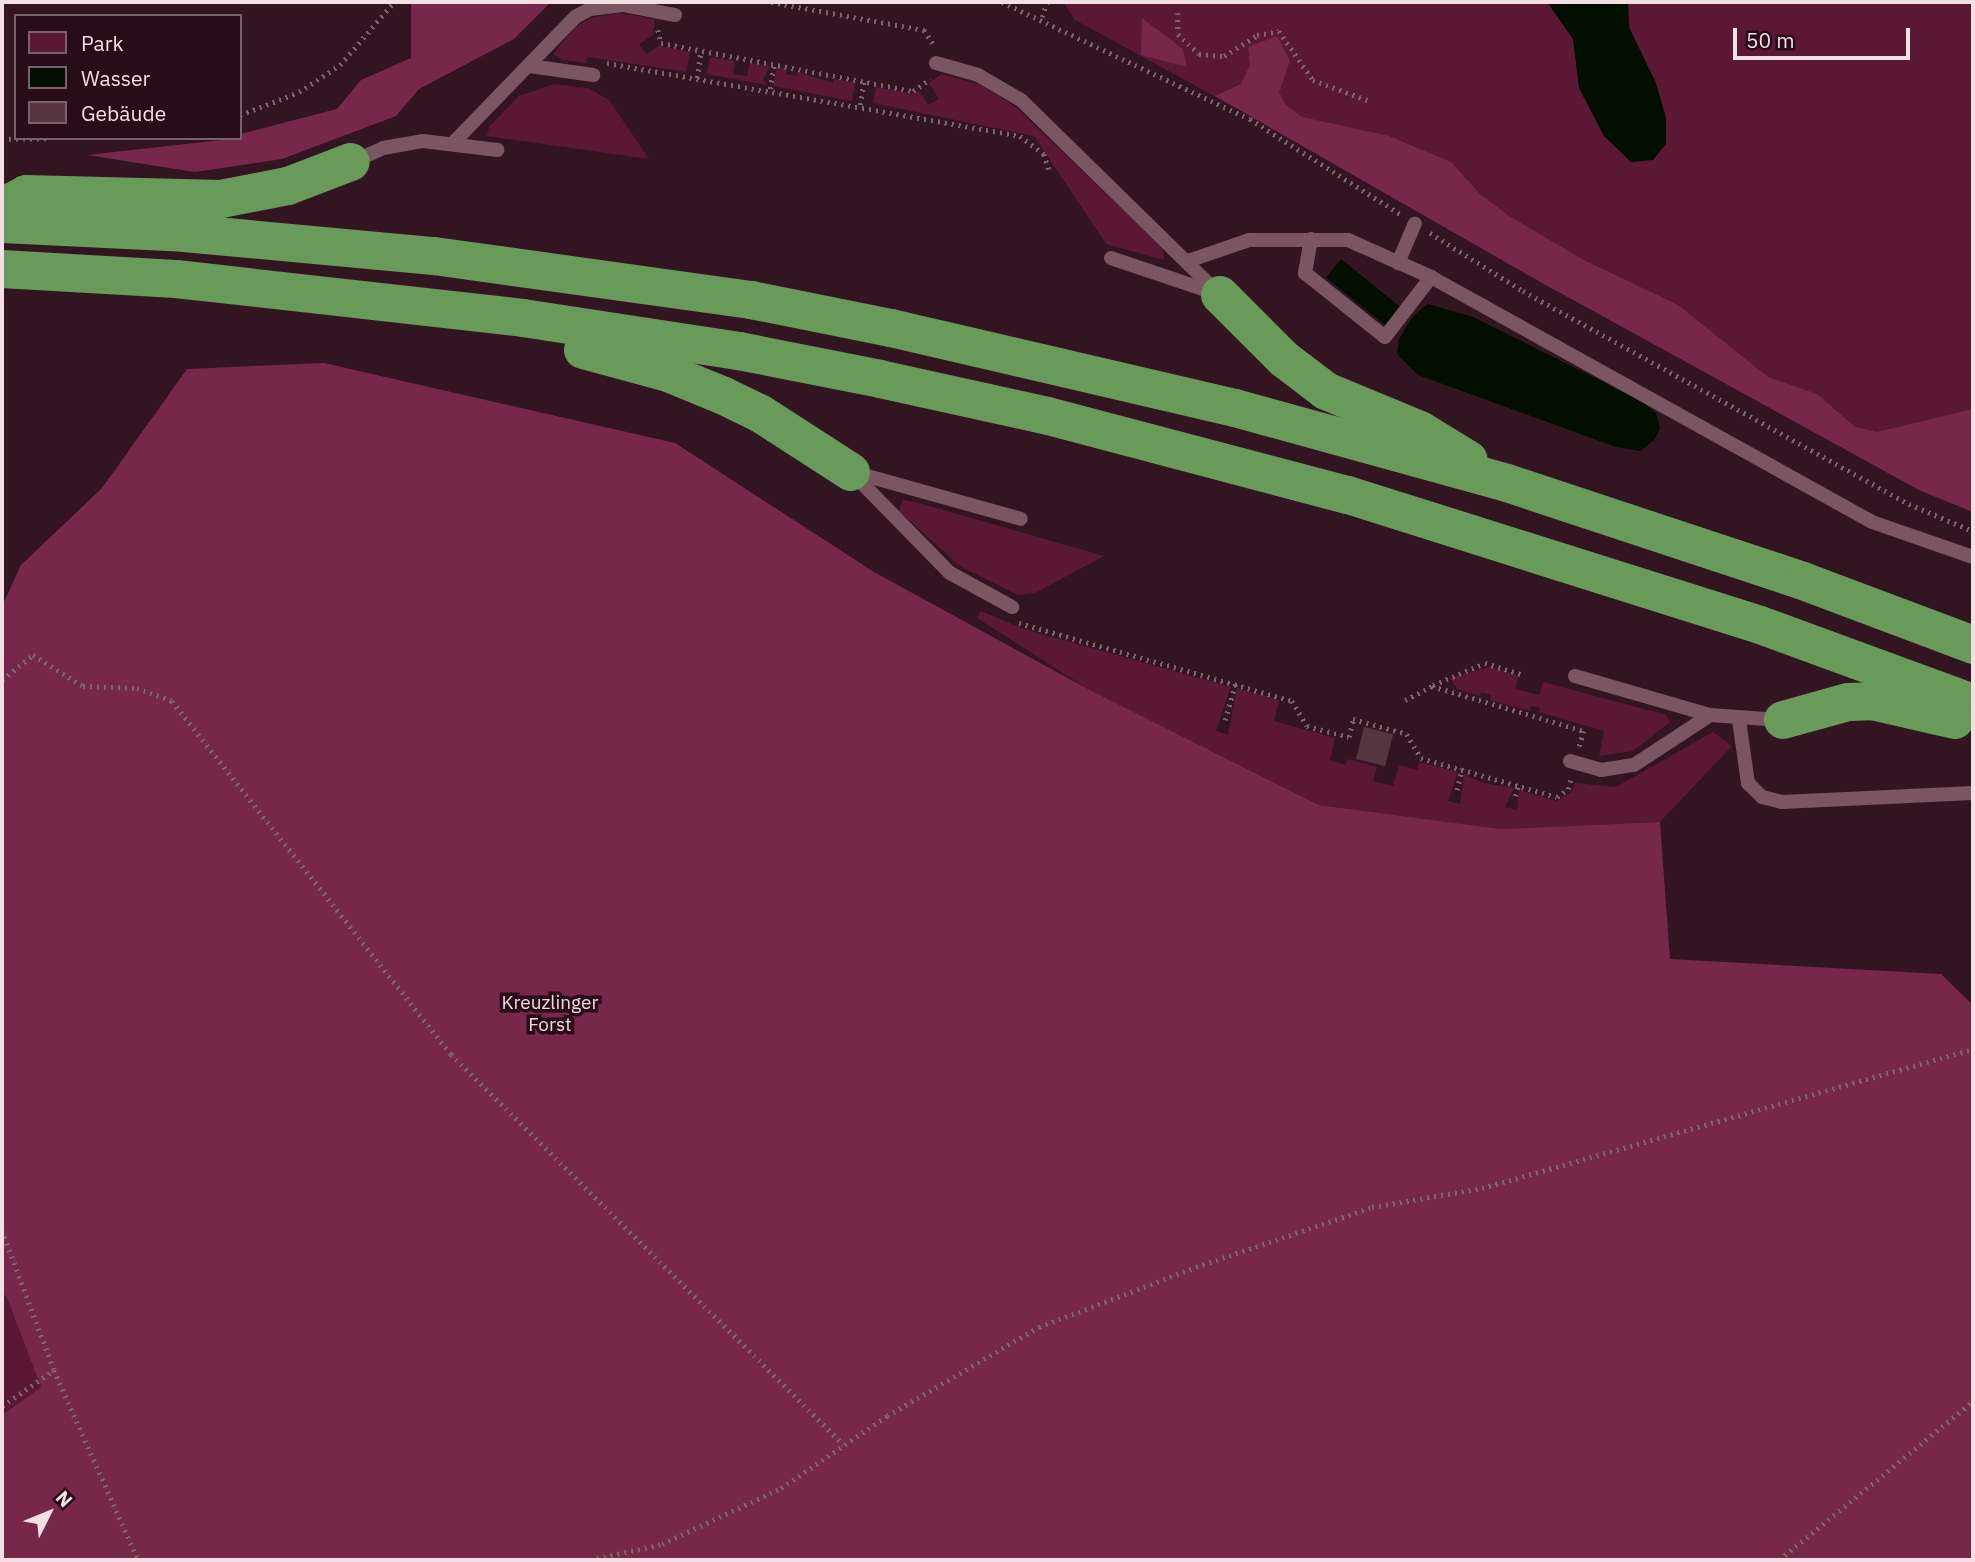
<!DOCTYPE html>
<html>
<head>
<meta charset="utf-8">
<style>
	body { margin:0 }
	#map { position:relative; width:1975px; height:1562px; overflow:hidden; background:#321520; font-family:"IBM Plex Sans",sans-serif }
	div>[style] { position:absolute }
	.green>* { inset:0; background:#5a1834 }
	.forest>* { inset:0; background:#772749 }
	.water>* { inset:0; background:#010e00; transform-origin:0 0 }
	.building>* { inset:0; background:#553540; transform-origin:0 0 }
	.path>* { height:4.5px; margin-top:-2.25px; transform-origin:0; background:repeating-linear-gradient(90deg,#7e646d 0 2px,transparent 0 7px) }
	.service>* { height:14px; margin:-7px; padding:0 7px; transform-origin:7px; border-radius:7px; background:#795661 }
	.motorway>* { height:38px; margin:-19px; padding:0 19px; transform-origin:19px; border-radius:19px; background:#689a5a }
	span { translate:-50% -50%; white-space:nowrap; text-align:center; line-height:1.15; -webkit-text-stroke:7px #280c17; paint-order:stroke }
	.park-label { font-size:19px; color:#f2d9e0 }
	.frame { position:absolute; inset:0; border:4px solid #f4dfe5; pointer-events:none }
	.legend { position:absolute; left:14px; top:14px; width:228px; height:126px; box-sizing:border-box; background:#280c17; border:2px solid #7a6069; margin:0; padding:9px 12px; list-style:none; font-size:21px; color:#f4dfe5 }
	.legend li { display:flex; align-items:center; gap:14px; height:35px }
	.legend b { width:35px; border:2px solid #7a6069 }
	.north { position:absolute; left:14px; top:1478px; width:70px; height:70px; -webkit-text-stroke:5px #280c17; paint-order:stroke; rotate:47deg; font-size:19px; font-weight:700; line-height:28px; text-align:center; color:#f4dfe5 }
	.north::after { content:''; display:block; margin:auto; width:24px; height:32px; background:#f4dfe5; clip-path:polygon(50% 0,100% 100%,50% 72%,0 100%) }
	.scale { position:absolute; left:1733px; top:28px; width:177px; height:32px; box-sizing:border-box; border:4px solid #f4dfe5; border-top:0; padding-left:9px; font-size:21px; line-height:24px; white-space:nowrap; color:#f4dfe5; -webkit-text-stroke:5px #280c17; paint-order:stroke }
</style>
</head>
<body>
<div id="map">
	<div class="green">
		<i style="clip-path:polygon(1063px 2px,1973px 2px,1973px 512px,1919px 490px,1535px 279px,1352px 171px,1075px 20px)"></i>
		<i style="clip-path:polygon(619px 13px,655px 19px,653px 35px,639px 44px,646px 54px,659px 46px,690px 52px,686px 72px,588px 57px,586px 63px,563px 60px,553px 54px,575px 27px,591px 18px)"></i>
		<i style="clip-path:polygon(710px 57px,735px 61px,733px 74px,747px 76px,750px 63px,770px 66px,763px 79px,767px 85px,707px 74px)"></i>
		<i style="clip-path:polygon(777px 67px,787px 69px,786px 74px,796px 76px,797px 72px,833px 83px,834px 79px,855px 83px,852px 101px,773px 86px)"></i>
		<i style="clip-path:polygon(942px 74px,981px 85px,1016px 107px,1163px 249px,1164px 260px,1106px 244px,1034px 136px,873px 103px,876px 87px,913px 94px,919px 91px,928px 105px,939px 99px,929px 83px)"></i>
		<i style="clip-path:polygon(554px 84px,588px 88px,609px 100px,649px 159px,487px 136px,489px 127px,519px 96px)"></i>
		<i style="clip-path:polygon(903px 500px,919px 503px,1104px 556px,1035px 593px,1018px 595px,960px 566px,899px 511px)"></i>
		<i style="clip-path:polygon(981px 611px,1024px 629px,1231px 687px,1216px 731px,1228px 735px,1237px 688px,1279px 700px,1274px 721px,1335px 738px,1330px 760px,1346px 765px,1348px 759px,1377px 767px,1373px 781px,1393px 786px,1399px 765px,1417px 770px,1419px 762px,1458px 772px,1448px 801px,1460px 804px,1464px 774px,1483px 783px,1514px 788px,1505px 807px,1517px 810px,1519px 790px,1556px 801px,1571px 793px,1575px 783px,1616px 787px,1713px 732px,1732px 746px,1660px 822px,1501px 829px,1319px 805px,1088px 689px,977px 618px)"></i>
		<i style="clip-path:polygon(1490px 667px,1519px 676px,1515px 689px,1539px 695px,1543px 682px,1666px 715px,1670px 722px,1633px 751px,1599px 756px,1604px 731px,1539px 712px,1540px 708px,1531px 706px,1530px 711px,1490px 700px,1491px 695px,1481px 692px,1480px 696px,1457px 689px,1450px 678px)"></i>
		<i style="clip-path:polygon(6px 1294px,41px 1387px,2px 1415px,2px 1297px)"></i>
	</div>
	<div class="forest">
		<i style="clip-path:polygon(411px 2px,551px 2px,514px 39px,419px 89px,396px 116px,282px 159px,195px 172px,87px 155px,240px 138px,240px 134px,337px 109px,361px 80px,411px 58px)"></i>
		<i style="clip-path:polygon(1142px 18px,1183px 49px,1187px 67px,1141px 55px)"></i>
		<i style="clip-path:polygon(1277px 36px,1290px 61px,1279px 92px,1286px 105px,1302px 117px,1389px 136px,1451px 162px,1480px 194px,1509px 216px,1584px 260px,1678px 305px,1768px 377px,1817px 394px,1855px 427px,1877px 432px,1973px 409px,1973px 512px,1919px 490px,1535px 279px,1215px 96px,1241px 84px,1250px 65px,1248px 47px)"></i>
		<i style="clip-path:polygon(324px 363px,675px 443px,874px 572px,1088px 689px,1319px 805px,1501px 829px,1660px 822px,1670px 959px,1941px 974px,1973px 1005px,1973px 1560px,2px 1560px,2px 1415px,41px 1387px,6px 1295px,2px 1297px,2px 606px,21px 565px,102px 488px,187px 369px)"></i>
	</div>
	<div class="water">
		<i style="clip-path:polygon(1547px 2px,1628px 2px,1629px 27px,1656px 83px,1666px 118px,1666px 144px,1653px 160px,1631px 162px,1604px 136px,1579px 88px,1573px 39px)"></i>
		<i style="left:1341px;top:259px;width:77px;height:24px;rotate:39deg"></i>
		<i style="clip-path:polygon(1428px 304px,1473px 317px,1643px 402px,1656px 413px,1660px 428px,1655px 439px,1641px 451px,1616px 447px,1418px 375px,1397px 354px,1399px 339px,1413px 316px)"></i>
	</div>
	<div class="building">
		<i style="left:1364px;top:727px;width:30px;height:33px;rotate:14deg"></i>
	</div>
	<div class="path">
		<i style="left:771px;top:2px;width:156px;rotate:10.4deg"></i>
		<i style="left:924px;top:30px;width:18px;rotate:56deg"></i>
		<i style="left:1002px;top:2px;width:274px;rotate:25.3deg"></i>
		<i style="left:1250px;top:119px;width:180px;rotate:32.3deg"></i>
		<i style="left:1178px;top:13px;width:21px;rotate:90deg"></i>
		<i style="left:1178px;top:34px;width:29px;rotate:44deg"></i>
		<i style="left:1199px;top:54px;width:25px;rotate:5deg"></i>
		<i style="left:1224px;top:56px;width:39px;rotate:-32deg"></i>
		<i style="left:1257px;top:35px;width:22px;rotate:-10deg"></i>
		<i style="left:1279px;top:31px;width:60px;rotate:55.2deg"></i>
		<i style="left:1313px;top:80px;width:58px;rotate:20.3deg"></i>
		<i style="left:1042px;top:17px;width:16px;rotate:-72deg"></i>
		<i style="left:658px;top:30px;width:13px;rotate:77deg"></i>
		<i style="left:661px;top:43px;width:257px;rotate:10.8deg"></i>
		<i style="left:913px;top:91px;width:21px;rotate:-35deg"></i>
		<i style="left:607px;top:63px;width:419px;rotate:10deg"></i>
		<i style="left:1020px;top:136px;width:30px;rotate:37deg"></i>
		<i style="left:1044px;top:154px;width:19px;rotate:72deg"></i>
		<i style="left:697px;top:78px;width:28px;rotate:-82deg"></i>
		<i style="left:770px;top:89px;width:25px;rotate:-81deg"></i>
		<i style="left:860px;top:105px;width:24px;rotate:-81deg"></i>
		<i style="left:240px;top:115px;width:63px;rotate:-21.3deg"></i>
		<i style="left:299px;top:92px;width:49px;rotate:-33.4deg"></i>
		<i style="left:340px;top:65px;width:83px;rotate:-49.4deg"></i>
		<i style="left:2px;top:139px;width:48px;rotate:-1.2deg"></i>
		<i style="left:1430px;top:233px;width:110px;rotate:31.9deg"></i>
		<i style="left:1523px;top:291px;width:441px;rotate:28.9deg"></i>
		<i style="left:1909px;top:504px;width:69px;rotate:22.9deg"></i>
		<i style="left:1019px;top:623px;width:284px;rotate:15.9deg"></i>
		<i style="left:1292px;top:701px;width:29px;rotate:59deg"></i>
		<i style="left:1307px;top:726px;width:43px;rotate:14.7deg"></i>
		<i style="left:1349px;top:737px;width:18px;rotate:-77deg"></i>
		<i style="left:1353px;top:719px;width:56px;rotate:15.5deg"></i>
		<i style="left:1407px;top:734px;width:28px;rotate:60deg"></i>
		<i style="left:1421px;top:758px;width:141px;rotate:16deg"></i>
		<i style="left:1557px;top:797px;width:14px;rotate:-36deg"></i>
		<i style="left:1568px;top:789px;width:10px;rotate:-73deg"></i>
		<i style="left:2px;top:680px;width:40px;rotate:-39deg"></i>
		<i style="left:33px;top:655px;width:59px;rotate:31.8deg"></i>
		<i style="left:83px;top:686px;width:54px;rotate:2.1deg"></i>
		<i style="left:137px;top:688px;width:37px;rotate:20deg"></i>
		<i style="left:172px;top:701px;width:450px;rotate:51.7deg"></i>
		<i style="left:451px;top:1054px;width:554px;rotate:44.85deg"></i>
		<i style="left:1433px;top:685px;width:56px;rotate:-22.9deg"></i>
		<i style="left:1485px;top:663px;width:38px;rotate:17deg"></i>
		<i style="left:1405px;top:700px;width:30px;rotate:-27deg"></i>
		<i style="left:1432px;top:686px;width:159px;rotate:16.5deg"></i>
		<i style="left:1584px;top:731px;width:17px;rotate:107deg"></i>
		<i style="left:1225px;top:720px;width:37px;rotate:-74deg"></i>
		<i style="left:1457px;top:790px;width:22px;rotate:-77deg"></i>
		<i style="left:1515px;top:796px;width:10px;rotate:-73deg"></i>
		<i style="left:2px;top:1230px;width:149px;rotate:69.6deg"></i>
		<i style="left:54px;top:1370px;width:208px;rotate:66.1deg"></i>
		<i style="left:2px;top:1406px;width:63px;rotate:-34.7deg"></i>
		<i style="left:590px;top:1560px;width:74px;rotate:-12.5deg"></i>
		<i style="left:662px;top:1544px;width:132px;rotate:-25.2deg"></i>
		<i style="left:781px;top:1488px;width:128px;rotate:-34.2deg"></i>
		<i style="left:887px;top:1416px;width:176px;rotate:-30.4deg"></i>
		<i style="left:1039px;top:1327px;width:168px;rotate:-20.9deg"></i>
		<i style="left:1196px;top:1267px;width:186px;rotate:-18.8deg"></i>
		<i style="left:1372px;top:1207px;width:112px;rotate:-9.8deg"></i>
		<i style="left:1482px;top:1188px;width:510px;rotate:-15.81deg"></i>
		<i style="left:1779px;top:1560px;width:251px;rotate:-39.3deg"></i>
	</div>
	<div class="service">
		<i style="left:936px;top:63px;width:44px;rotate:15.9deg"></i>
		<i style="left:978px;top:75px;width:50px;rotate:30.2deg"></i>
		<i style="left:1021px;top:100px;width:277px;rotate:44.4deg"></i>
		<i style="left:529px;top:66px;width:65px;rotate:8deg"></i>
		<i style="left:454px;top:142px;width:174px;rotate:-45.9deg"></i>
		<i style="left:575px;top:17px;width:17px;rotate:-28deg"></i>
		<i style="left:590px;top:9px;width:33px;rotate:-7deg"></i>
		<i style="left:623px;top:5px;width:53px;rotate:10.9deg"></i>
		<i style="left:352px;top:162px;width:34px;rotate:-24deg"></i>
		<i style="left:383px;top:148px;width:41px;rotate:-9.9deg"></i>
		<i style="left:423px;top:141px;width:75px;rotate:6.9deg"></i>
		<i style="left:1311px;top:239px;width:35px;rotate:100deg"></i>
		<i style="left:1305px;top:273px;width:102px;rotate:38.7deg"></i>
		<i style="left:1385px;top:337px;width:76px;rotate:-52.5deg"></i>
		<i style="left:1111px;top:258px;width:110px;rotate:18.6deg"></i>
		<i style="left:1188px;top:261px;width:65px;rotate:-19deg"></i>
		<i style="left:1249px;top:240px;width:99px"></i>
		<i style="left:1348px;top:240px;width:91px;rotate:24deg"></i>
		<i style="left:1431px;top:277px;width:504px;rotate:29.05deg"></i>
		<i style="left:1872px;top:522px;width:107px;rotate:19.1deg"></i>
		<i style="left:1398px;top:263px;width:43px;rotate:-67deg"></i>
		<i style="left:853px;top:472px;width:174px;rotate:15.6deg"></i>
		<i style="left:852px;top:473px;width:140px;rotate:45.6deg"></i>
		<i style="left:950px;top:573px;width:71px;rotate:28.7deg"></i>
		<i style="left:1575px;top:676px;width:141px;rotate:16.1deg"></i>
		<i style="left:1710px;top:715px;width:71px;rotate:4deg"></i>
		<i style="left:1739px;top:720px;width:64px;rotate:81.9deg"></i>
		<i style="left:1748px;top:783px;width:20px;rotate:45deg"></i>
		<i style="left:1762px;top:797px;width:21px;rotate:14deg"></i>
		<i style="left:1782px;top:802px;width:191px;rotate:-2.7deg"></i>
		<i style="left:1570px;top:761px;width:32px;rotate:16deg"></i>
		<i style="left:1601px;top:770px;width:33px;rotate:-9deg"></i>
		<i style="left:1634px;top:765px;width:91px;rotate:-33.3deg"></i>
	</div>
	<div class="motorway">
		<i style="left:2px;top:207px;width:27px;rotate:-28deg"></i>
		<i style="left:26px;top:194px;width:195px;rotate:1.5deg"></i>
		<i style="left:221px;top:199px;width:68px;rotate:-11deg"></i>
		<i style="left:288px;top:186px;width:67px;rotate:-20.9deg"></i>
		<i style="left:2px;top:224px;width:182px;rotate:2.8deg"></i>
		<i style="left:184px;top:233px;width:251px;rotate:5.3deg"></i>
		<i style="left:434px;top:256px;width:320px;rotate:7.9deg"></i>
		<i style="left:751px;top:300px;width:143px;rotate:11.3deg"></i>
		<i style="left:891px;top:328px;width:353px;rotate:13.1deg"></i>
		<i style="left:1235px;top:408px;width:282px;rotate:15.4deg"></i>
		<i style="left:1507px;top:483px;width:312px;rotate:18.3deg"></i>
		<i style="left:1803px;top:581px;width:182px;rotate:20.6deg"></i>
		<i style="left:2px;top:269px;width:174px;rotate:3.3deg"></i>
		<i style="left:176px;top:279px;width:349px;rotate:6.4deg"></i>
		<i style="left:523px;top:318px;width:219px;rotate:8.7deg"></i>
		<i style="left:739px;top:351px;width:144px;rotate:11.2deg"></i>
		<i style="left:880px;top:379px;width:172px;rotate:12.4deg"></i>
		<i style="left:1048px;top:416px;width:310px;rotate:14.8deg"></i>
		<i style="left:1348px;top:495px;width:432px;rotate:17.5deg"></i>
		<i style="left:1760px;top:625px;width:227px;rotate:20.1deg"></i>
		<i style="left:1220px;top:295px;width:91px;rotate:45deg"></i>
		<i style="left:1284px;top:359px;width:53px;rotate:37.3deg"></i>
		<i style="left:1326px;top:391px;width:102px;rotate:22.5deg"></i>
		<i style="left:1420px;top:430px;width:57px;rotate:31.5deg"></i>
		<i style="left:583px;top:350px;width:88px;rotate:15.1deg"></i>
		<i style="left:668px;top:373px;width:61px;rotate:22.3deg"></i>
		<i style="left:724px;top:396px;width:41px;rotate:25.9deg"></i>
		<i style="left:761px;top:414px;width:107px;rotate:32.8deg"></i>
		<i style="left:1783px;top:720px;width:67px;rotate:-15.5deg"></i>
		<i style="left:1848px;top:702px;width:24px;rotate:-2deg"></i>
		<i style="left:1872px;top:701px;width:85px;rotate:12.9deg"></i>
	</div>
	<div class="park-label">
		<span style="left:550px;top:1014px">Kreuzlinger<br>Forst</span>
	</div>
	<div class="frame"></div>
	<ul class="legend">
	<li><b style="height:19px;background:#5a1834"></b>Park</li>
	<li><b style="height:19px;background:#010e00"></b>Wasser</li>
	<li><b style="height:19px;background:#553540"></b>Gebäude</li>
	</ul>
	<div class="north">N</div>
	<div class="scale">50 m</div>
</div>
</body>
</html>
